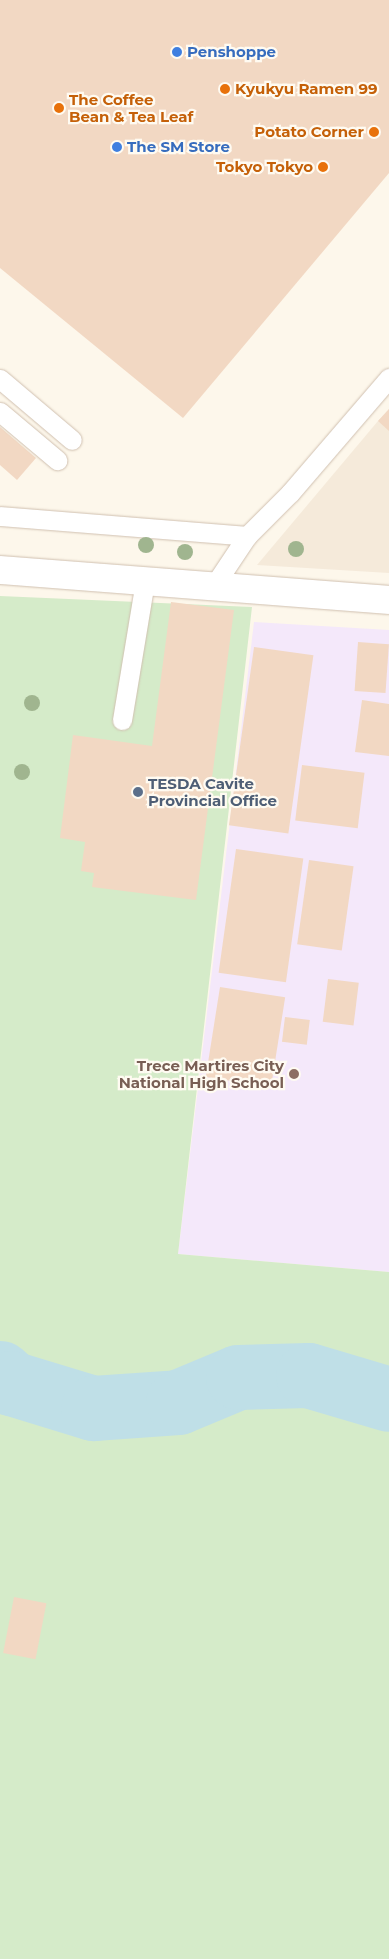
<!DOCTYPE html>
<html>
<head>
<meta charset="utf-8">
<style>
	body { margin:0 }
	#map { position:relative; width:389px; height:1959px; overflow:hidden; background:#fdf7eb; font-family:Montserrat,sans-serif }
	div>[style] { position:absolute }
	.residential>* { inset:0; background:#f5eada }
	.education>* { inset:0; background:#f4e8fa }
	.green>* { inset:0; background:#d5ebc9 }
	.river>* { height:65px; margin:-32.5px; padding:0 32.5px; transform-origin:32.5px; border-radius:32.5px; background:#bfdfe7 }
	.building>* { inset:0; background:#f2d8c3; transform-origin:0 0 }
	.roads { filter:drop-shadow(0 0 1px #d0c0b0) drop-shadow(0 0 1px #d0c0b0) }
	.lane>* { height:19px; margin:-9.5px; padding:0 9.5px; transform-origin:9.5px; border-radius:9.5px; background:#fff }
	.secondary>* { height:28px; margin:-14px; padding:0 14px; transform-origin:14px; border-radius:14px; background:#fff }
	.trees>* { width:16px; height:16px; margin:-8px; border-radius:50%; background:#a0b58f }
	.dots>* { width:14px; height:14px; translate:-50% -50%; box-sizing:border-box; border:2px solid #fffbf2; border-radius:50% }
	span { translate:-50% -50%; white-space:nowrap; text-align:center; line-height:1.15; -webkit-text-stroke:4.5px #fffbf2; paint-order:stroke }
	.shop-label { font-size:15px; color:#366cbe; font-weight:700 }
	.left { translate:0 -50%; text-align:left }
	.food-label { font-size:15px; color:#c56008; font-weight:700 }
	.right { translate:-100% -50%; text-align:right }
	.service-label { font-size:15px; color:#4e5e75; font-weight:700 }
	.education-label { font-size:15px; color:#785e54; font-weight:700 }
</style>
</head>
<body>
<div id="map">
	<div class="residential">
		<i style="clip-path:polygon(389px 409px,389px 573px,257px 565px,378px 421px)"></i>
	</div>
	<div class="education">
		<i style="clip-path:polygon(254px 622px,389px 630px,389px 1272px,178px 1254px)"></i>
	</div>
	<div class="green">
		<i style="clip-path:polygon(0 596px,252px 607px,178px 1254px,389px 1272px,389px 1383px,312px 1360px,220px 1368px,157px 1393px,102px 1395px,42px 1382px,0 1351px)"></i>
		<i style="clip-path:polygon(0 1382px,9px 1390px,92px 1414px,175px 1410px,242px 1384px,305px 1384px,389px 1409px,389px 1959px,0 1959px)"></i>
	</div>
	<div class="river">
		<i style="left:0;top:1373px;width:15px;rotate:42deg"></i>
		<i style="left:11px;top:1383px;width:86px;rotate:17deg"></i>
		<i style="left:93px;top:1408px;width:85px;rotate:-4deg"></i>
		<i style="left:178px;top:1402px;width:65px;rotate:-22.6deg"></i>
		<i style="left:238px;top:1377px;width:70px;rotate:-1.6deg"></i>
		<i style="left:308px;top:1375px;width:84px;rotate:16.5deg"></i>
	</div>
	<div class="building">
		<i style="clip-path:polygon(0 0,389px 0,389px 173px,183px 418px,0 268px)"></i>
		<i style="clip-path:polygon(389px 409px,389px 431px,378px 421px)"></i>
		<i style="clip-path:polygon(0 427px,36px 458px,17px 480px,0 465px)"></i>
		<i style="clip-path:polygon(171px 602px,234px 610px,196px 900px,92px 887px,94px 873px,81px 871px,85px 842px,60px 838px,73px 735px,152px 746px)"></i>
		<i style="left:358px;top:642px;width:31px;height:49px;rotate:4deg"></i>
		<i style="left:254px;top:647px;width:60px;height:180px;rotate:8deg"></i>
		<i style="clip-path:polygon(362px 700px,389px 704px,389px 756px,355px 752px)"></i>
		<i style="left:302px;top:765px;width:63px;height:56px;rotate:7deg"></i>
		<i style="left:236px;top:849px;width:68px;height:125px;rotate:8deg"></i>
		<i style="left:309px;top:860px;width:45px;height:85px;rotate:8deg"></i>
		<i style="left:328px;top:979px;width:31px;height:43px;rotate:7deg"></i>
		<i style="left:220px;top:987px;width:66px;height:91px;rotate:9deg"></i>
		<i style="left:285px;top:1017px;width:25px;height:25px;rotate:7deg"></i>
		<i style="left:14px;top:1597px;width:33px;height:57px;rotate:11deg"></i>
	</div>
	<div class="roads">
		<div class="lane">
			<i style="left:0;top:379px;width:94px;rotate:40.3deg"></i>
			<i style="left:0;top:412px;width:75px;rotate:40.1deg"></i>
			<i style="left:0;top:516px;width:248px;rotate:4.6deg"></i>
			<i style="left:213px;top:587px;width:61px;rotate:-56.3deg"></i>
			<i style="left:247px;top:536px;width:61px;rotate:-45deg"></i>
			<i style="left:290px;top:493px;width:152px;rotate:-49.3deg"></i>
			<i style="left:122px;top:720px;width:141px;rotate:-80.6deg"></i>
		</div>
		<div class="secondary">
			<i style="left:0;top:570px;width:390px;rotate:4.4deg"></i>
		</div>
	</div>
	<div class="trees">
		<i style="left:146px;top:545px"></i>
		<i style="left:296px;top:549px"></i>
		<i style="left:185px;top:552px"></i>
		<i style="left:32px;top:703px"></i>
		<i style="left:22px;top:772px"></i>
	</div>
	<div class="dots">
		<i style="left:177px;top:52px;background:#3f7fe0"></i>
		<i style="left:225px;top:89px;background:#e8710a"></i>
		<i style="left:59px;top:108px;background:#e8710a"></i>
		<i style="left:374px;top:132px;background:#e8710a"></i>
		<i style="left:117px;top:147px;background:#3f7fe0"></i>
		<i style="left:323px;top:167px;background:#e8710a"></i>
		<i style="left:138px;top:792px;background:#5c6f8a"></i>
		<i style="left:294px;top:1074px;background:#8d6e63"></i>
	</div>
	<div class="shop-label">
		<span class="left" style="left:187px;top:52px">Penshoppe</span>
		<span class="left" style="left:127px;top:147px">The SM Store</span>
	</div>
	<div class="food-label">
		<span class="left" style="left:235px;top:89px">Kyukyu Ramen 99</span>
		<span class="left" style="left:69px;top:108px">The Coffee<br>Bean &amp; Tea Leaf</span>
		<span class="right" style="left:364px;top:132px">Potato Corner</span>
		<span class="right" style="left:313px;top:167px">Tokyo Tokyo</span>
	</div>
	<div class="service-label">
		<span class="left" style="left:148px;top:792px">TESDA Cavite<br>Provincial Office</span>
	</div>
	<div class="education-label">
		<span class="right" style="left:284px;top:1074px">Trece Martires City<br>National High School</span>
	</div>
</div>
</body>
</html>
